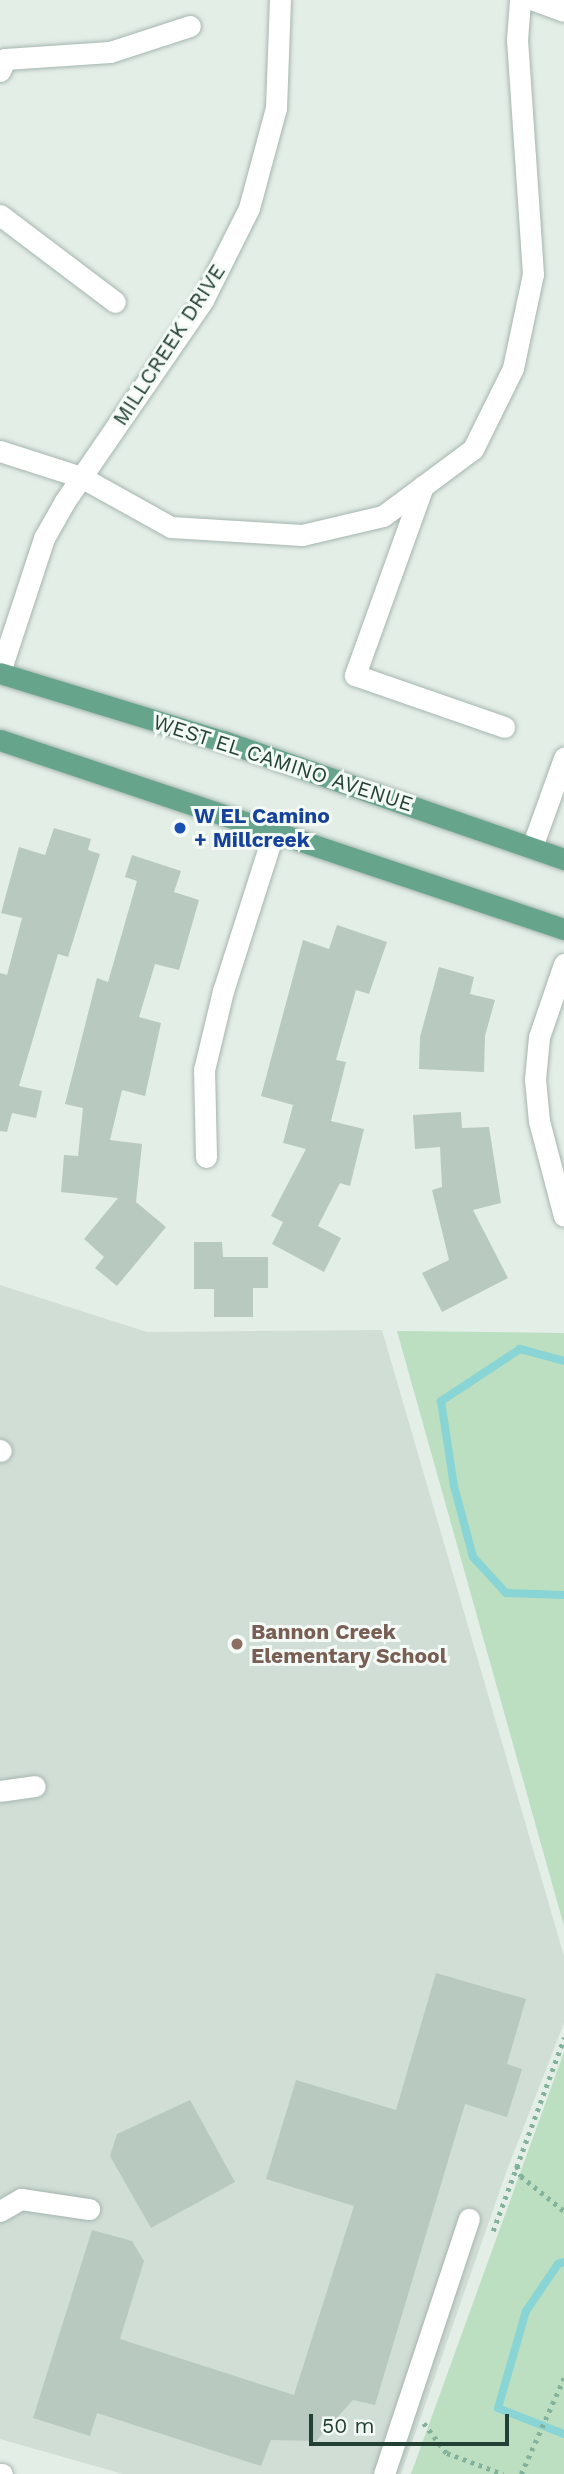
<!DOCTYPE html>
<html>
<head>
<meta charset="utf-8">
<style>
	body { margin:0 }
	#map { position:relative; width:564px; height:2474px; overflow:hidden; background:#e3eee7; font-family:"Work Sans",sans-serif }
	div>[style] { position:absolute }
	.built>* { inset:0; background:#d1ded6 }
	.green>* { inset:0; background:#bbdfc0 }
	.stream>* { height:8px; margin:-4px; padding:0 4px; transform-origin:4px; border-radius:4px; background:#89d4d4 }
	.building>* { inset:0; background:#b8c9c0 }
	.path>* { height:4.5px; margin-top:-2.25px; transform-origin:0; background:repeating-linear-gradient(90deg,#82b29c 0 3.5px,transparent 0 8.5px) }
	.roads { filter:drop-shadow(0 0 2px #a5b6ad) drop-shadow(0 0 2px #a5b6ad) }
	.minor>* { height:21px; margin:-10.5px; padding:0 10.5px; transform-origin:10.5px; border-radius:10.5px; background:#fff }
	.major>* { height:21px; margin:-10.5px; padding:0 10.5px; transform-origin:10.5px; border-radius:10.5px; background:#66a58b }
	.dots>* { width:19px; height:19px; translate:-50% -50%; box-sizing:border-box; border:4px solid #f4faf6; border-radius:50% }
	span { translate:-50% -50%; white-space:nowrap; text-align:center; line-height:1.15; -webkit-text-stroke:6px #f4faf6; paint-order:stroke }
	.street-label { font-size:21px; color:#224033 }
	.transit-label { font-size:21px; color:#164399; font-weight:700 }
	.left { translate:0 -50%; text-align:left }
	.education-label { font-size:21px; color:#785e54; font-weight:700 }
	.scale { position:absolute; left:309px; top:2414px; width:200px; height:32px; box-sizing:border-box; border:4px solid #224033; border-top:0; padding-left:9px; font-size:21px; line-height:24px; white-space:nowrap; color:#224033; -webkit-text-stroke:5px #f4faf6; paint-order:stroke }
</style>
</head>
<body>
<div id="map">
	<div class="built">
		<i style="clip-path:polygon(0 1285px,147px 1332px,382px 1330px,564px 1956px,564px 2023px,507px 2170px,401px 2474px,123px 2474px,0 2439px)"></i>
	</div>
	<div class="green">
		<i style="clip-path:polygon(397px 1331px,564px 1333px,564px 1926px)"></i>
		<i style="clip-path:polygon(564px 2052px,564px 2474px,411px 2474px)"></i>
	</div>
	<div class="stream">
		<i style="left:564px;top:1361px;width:46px;rotate:-164.7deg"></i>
		<i style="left:520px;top:1349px;width:95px;rotate:146.6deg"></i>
		<i style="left:441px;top:1401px;width:86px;rotate:81.3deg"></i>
		<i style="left:454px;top:1486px;width:73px;rotate:75deg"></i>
		<i style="left:473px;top:1557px;width:49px;rotate:47.5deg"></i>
		<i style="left:506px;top:1593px;width:58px;rotate:2deg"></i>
		<i style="left:564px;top:2262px;width:6px;rotate:162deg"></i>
		<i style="left:558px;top:2264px;width:57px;rotate:124.2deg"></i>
		<i style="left:526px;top:2311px;width:101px;rotate:106.1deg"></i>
		<i style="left:498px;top:2408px;width:71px;rotate:21.5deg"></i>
	</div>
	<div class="building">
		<i style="clip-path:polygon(54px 828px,91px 839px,88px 850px,100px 854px,68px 957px,58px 954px,19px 1086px,42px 1091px,36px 1118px,12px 1113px,7px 1132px,0 1131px,0 973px,7px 975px,22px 918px,1px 913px,19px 847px,45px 855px)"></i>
		<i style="clip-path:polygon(132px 855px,181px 871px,174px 892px,199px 900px,179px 970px,155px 964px,139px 1017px,161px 1023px,145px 1096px,122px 1090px,110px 1140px,142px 1144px,136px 1202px,166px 1227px,117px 1286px,95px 1268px,104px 1257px,84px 1239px,118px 1198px,61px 1192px,64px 1155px,78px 1156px,83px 1108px,65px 1104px,97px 978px,108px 982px,137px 881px,125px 877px)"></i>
		<i style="clip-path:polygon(337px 925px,387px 942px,369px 994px,356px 990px,336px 1060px,346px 1062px,331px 1121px,364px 1129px,350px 1186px,340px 1183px,318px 1226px,341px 1238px,324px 1272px,272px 1244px,283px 1222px,271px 1216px,306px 1149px,283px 1143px,293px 1105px,261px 1096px,303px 940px,329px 949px)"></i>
		<i style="clip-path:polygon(439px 967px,474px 977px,470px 994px,495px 1000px,485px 1036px,484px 1072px,419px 1069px,420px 1037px)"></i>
		<i style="clip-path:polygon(461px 1112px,462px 1128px,489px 1127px,501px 1203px,473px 1210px,508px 1278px,442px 1312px,422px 1273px,449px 1260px,432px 1190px,442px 1187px,440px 1147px,415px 1149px,413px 1115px)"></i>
		<i style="clip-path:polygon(194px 1242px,222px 1242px,223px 1257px,268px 1257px,268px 1288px,253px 1288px,253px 1317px,214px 1317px,214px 1289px,194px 1289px)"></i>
		<i style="clip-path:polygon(436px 1973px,526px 1999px,507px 2064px,522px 2069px,507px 2117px,465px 2104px,375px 2405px,353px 2400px,316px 2441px,271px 2440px,261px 2466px,97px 2413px,90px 2436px,33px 2418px,92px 2230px,132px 2241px,144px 2261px,120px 2339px,294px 2395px,354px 2206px,266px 2179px,296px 2080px,396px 2110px)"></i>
		<i style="clip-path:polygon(190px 2100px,235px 2182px,151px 2228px,110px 2156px,117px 2134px)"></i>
	</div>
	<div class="path">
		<i style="left:517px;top:2166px;width:11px;rotate:68deg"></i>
		<i style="left:521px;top:2176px;width:55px;rotate:39.1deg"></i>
		<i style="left:493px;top:2231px;width:206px;rotate:-69.8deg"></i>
		<i style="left:424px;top:2423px;width:38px;rotate:53deg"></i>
		<i style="left:447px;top:2453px;width:60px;rotate:20.6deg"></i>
		<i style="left:521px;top:2474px;width:105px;rotate:-65.9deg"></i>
	</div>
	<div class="roads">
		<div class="minor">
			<i style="left:534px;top:0;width:32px;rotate:20deg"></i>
			<i style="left:0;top:71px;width:13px;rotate:-67deg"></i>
			<i style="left:5px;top:59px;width:105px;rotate:-3.8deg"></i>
			<i style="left:110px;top:52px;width:84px;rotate:-18deg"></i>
			<i style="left:0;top:215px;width:144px;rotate:37.1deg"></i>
			<i style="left:0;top:451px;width:85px;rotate:17.8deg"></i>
			<i style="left:81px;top:477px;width:103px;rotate:29.1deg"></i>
			<i style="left:171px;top:527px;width:131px;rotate:3.5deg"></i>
			<i style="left:302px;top:535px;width:83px;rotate:-13.2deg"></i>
			<i style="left:383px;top:516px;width:112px;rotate:-36.7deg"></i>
			<i style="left:473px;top:449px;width:90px;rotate:-63.7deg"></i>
			<i style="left:513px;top:368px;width:96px;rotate:-78deg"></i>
			<i style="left:533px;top:274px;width:235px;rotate:-93.9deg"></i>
			<i style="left:517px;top:40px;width:40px;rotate:-85.7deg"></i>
			<i style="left:423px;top:486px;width:201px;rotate:109.8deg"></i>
			<i style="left:355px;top:675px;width:158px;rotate:19.2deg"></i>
			<i style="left:0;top:672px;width:141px;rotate:-71.8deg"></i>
			<i style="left:44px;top:538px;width:43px;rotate:-60.4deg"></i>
			<i style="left:65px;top:501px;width:244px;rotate:-55.5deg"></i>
			<i style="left:203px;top:300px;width:103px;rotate:-63.4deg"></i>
			<i style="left:249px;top:208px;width:104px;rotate:-74.9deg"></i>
			<i style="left:276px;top:108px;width:108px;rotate:-87.9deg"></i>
			<i style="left:532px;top:847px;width:95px;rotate:-70.2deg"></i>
			<i style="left:564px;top:964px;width:77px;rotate:108.9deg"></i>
			<i style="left:539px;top:1037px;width:42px;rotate:95.4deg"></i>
			<i style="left:535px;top:1079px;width:42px;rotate:84.6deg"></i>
			<i style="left:539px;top:1121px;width:98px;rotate:75.3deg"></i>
			<i style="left:206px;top:1157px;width:87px;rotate:-91.3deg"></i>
			<i style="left:204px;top:1070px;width:81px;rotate:-76.5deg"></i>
			<i style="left:223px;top:991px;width:168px;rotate:-72.3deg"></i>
			<i style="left:0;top:1450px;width:1px;rotate:45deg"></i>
			<i style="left:0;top:1791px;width:35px;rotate:-8deg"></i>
			<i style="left:0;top:2211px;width:24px;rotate:-30deg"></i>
			<i style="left:21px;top:2199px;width:69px;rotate:8.4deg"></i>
			<i style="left:0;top:2474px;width:2px"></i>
			<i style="left:384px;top:2474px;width:269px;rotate:-71.6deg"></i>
		</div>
		<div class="major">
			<i style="left:0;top:673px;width:233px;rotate:17deg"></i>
			<i style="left:223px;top:741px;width:361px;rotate:19.1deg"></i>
			<i style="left:0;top:740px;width:595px;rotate:18.53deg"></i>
		</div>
	</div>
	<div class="dots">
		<i style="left:180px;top:828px;background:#1a4fb4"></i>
		<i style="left:237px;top:1644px;background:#8d6e63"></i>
	</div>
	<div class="street-label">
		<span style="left:169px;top:345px;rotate:-57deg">MILLCREEK DRIVE</span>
		<span style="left:283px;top:763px;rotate:18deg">WEST EL CAMINO AVENUE</span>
	</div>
	<div class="transit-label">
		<span class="left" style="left:194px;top:828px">W EL Camino<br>+ Millcreek</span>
	</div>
	<div class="education-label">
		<span class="left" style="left:251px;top:1644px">Bannon Creek<br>Elementary School</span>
	</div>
	<div class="scale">50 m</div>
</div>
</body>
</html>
